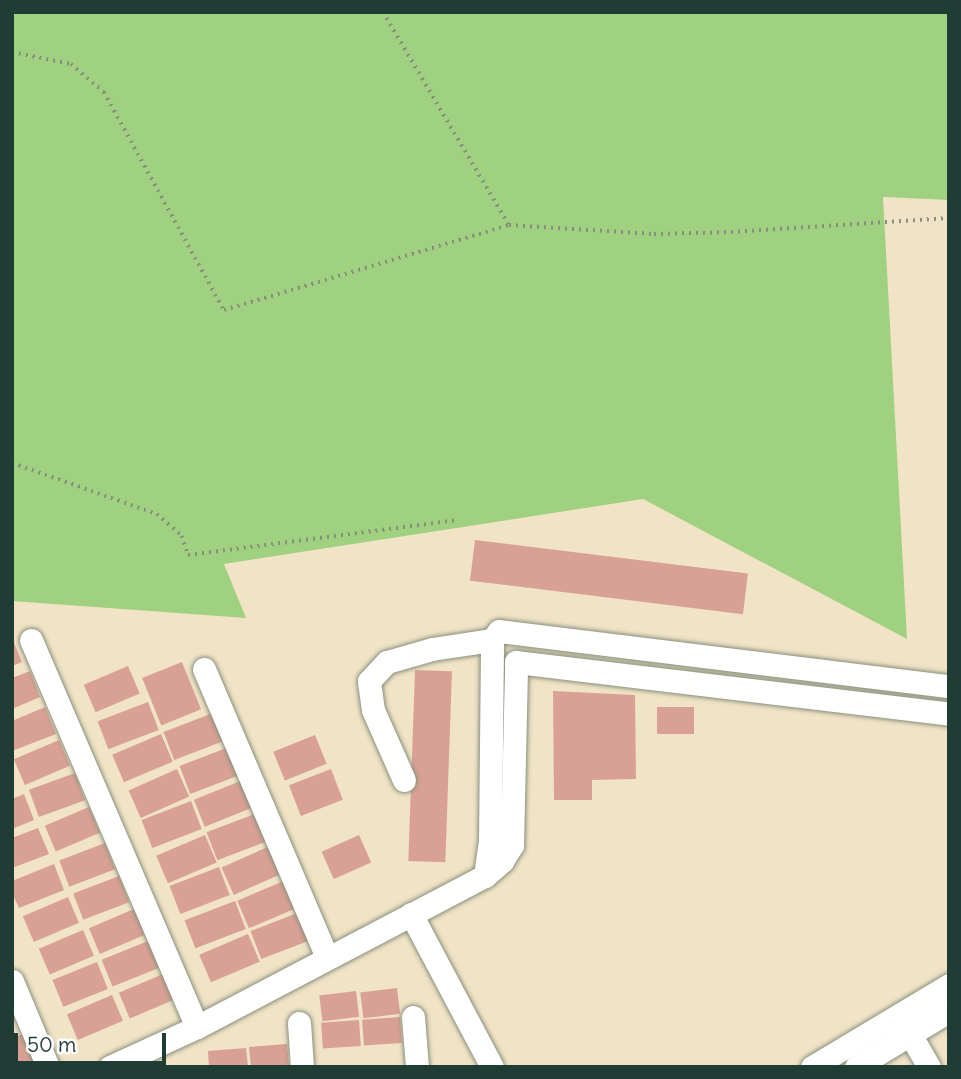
<!DOCTYPE html>
<html>
<head>
<meta charset="utf-8">
<style>
	body { margin:0 }
	#map { position:relative; width:961px; height:1079px; overflow:hidden; background:#f1e3c6; font-family:Delius,sans-serif }
	div>[style] { position:absolute }
	.green>* { inset:0; background:#a0d180 }
	.building>* { inset:0; background:#d9a195; transform-origin:0 0 }
	.path>* { height:3.5px; margin-top:-1.75px; transform-origin:0; background:repeating-linear-gradient(90deg,#88907d 0 2px,transparent 0 7px) }
	.roads { filter:drop-shadow(0 0 2px #88907d) drop-shadow(0 0 2px #88907d) }
	.minor>* { height:23px; margin:-11.5px; padding:0 11.5px; transform-origin:11.5px; border-radius:11.5px; background:#fff }
	span { translate:-50% -50%; white-space:nowrap; text-align:center; line-height:1.15; -webkit-text-stroke:5px #fff; paint-order:stroke }
	.frame { position:absolute; inset:0; border:14px solid #1f3d34; pointer-events:none }
	.scale { position:absolute; left:14px; top:1033px; width:152px; height:32px; box-sizing:border-box; border:4px solid #1f3d34; border-top:0; padding-left:9px; font-size:21px; line-height:24px; white-space:nowrap; color:#1f3d34; -webkit-text-stroke:5px #fff; paint-order:stroke }
</style>
</head>
<body>
<div id="map">
	<div class="green">
		<i style="clip-path:polygon(12px 12px,949px 12px,949px 200px,883px 197px,907px 639px,643px 499px,224px 564px,246px 618px,12px 601px)"></i>
	</div>
	<div class="building">
		<i style="left:475px;top:540px;width:275px;height:41px;rotate:7deg"></i>
		<i style="clip-path:polygon(12px 638px,22px 662px,12px 666px)"></i>
		<i style="left:182px;top:662px;width:51px;height:43px;rotate:68deg"></i>
		<i style="left:128px;top:666px;width:30px;height:48px;rotate:67deg"></i>
		<i style="left:415px;top:670px;width:37px;height:191px;rotate:2deg"></i>
		<i style="clip-path:polygon(30px 671px,40px 697px,12px 709px,12px 678px)"></i>
		<i style="clip-path:polygon(553px 691px,635px 695px,636px 779px,592px 780px,592px 800px,554px 800px)"></i>
		<i style="left:148px;top:702px;width:30px;height:54px;rotate:69deg"></i>
		<i style="clip-path:polygon(45px 707px,56px 734px,12px 751px,12px 721px)"></i>
		<i style="left:657px;top:707px;width:37px;height:27px"></i>
		<i style="left:213px;top:713px;width:30px;height:53px;rotate:69deg"></i>
		<i style="left:161px;top:734px;width:30px;height:53px;rotate:67deg"></i>
		<i style="left:315px;top:735px;width:31px;height:45px;rotate:68deg"></i>
		<i style="left:59px;top:740px;width:28px;height:49px;rotate:67deg"></i>
		<i style="left:229px;top:747px;width:30px;height:53px;rotate:69deg"></i>
		<i style="left:177px;top:769px;width:30px;height:53px;rotate:66deg"></i>
		<i style="left:331px;top:769px;width:33px;height:45px;rotate:69deg"></i>
		<i style="left:75px;top:773px;width:29px;height:49px;rotate:70deg"></i>
		<i style="left:243px;top:780px;width:29px;height:53px;rotate:68deg"></i>
		<i style="clip-path:polygon(24px 794px,34px 820px,12px 829px,12px 799px)"></i>
		<i style="left:191px;top:801px;width:30px;height:53px;rotate:69deg"></i>
		<i style="left:89px;top:807px;width:28px;height:48px;rotate:67deg"></i>
		<i style="left:257px;top:813px;width:30px;height:54px;rotate:69deg"></i>
		<i style="clip-path:polygon(38px 828px,49px 854px,12px 868px,12px 838px)"></i>
		<i style="left:205px;top:835px;width:30px;height:53px;rotate:67deg"></i>
		<i style="left:359px;top:835px;width:30px;height:41px;rotate:66deg"></i>
		<i style="left:105px;top:843px;width:28px;height:49px;rotate:69deg"></i>
		<i style="left:270px;top:846px;width:30px;height:53px;rotate:66deg"></i>
		<i style="clip-path:polygon(54px 864px,64px 890px,19px 908px,12px 893px,12px 881px)"></i>
		<i style="left:219px;top:867px;width:30px;height:53px;rotate:69deg"></i>
		<i style="left:119px;top:876px;width:28px;height:49px;rotate:69deg"></i>
		<i style="left:286px;top:880px;width:30px;height:53px;rotate:67deg"></i>
		<i style="left:68px;top:897px;width:28px;height:49px;rotate:67deg"></i>
		<i style="left:235px;top:901px;width:30px;height:54px;rotate:69deg"></i>
		<i style="left:134px;top:909px;width:28px;height:49px;rotate:67deg"></i>
		<i style="left:300px;top:912px;width:30px;height:53px;rotate:69deg"></i>
		<i style="left:83px;top:930px;width:28px;height:48px;rotate:67deg"></i>
		<i style="left:248px;top:934px;width:30px;height:53px;rotate:67deg"></i>
		<i style="left:148px;top:941px;width:29px;height:50px;rotate:68deg"></i>
		<i style="left:97px;top:962px;width:29px;height:48px;rotate:68deg"></i>
		<i style="left:163px;top:974px;width:28px;height:48px;rotate:67deg"></i>
		<i style="left:397px;top:988px;width:26px;height:37px;rotate:83deg"></i>
		<i style="left:356px;top:991px;width:26px;height:37px;rotate:83deg"></i>
		<i style="left:112px;top:995px;width:28px;height:49px;rotate:67deg"></i>
		<i style="left:400px;top:1017px;width:26px;height:38px;rotate:86deg"></i>
		<i style="left:359px;top:1020px;width:26px;height:38px;rotate:86deg"></i>
		<i style="clip-path:polygon(23px 1034px,36px 1067px,12px 1067px,12px 1038px)"></i>
		<i style="clip-path:polygon(287px 1044px,289px 1067px,251px 1067px,249px 1047px)"></i>
		<i style="clip-path:polygon(246px 1048px,248px 1067px,209px 1067px,208px 1051px)"></i>
	</div>
	<div class="path">
		<i style="left:383px;top:12px;width:247px;rotate:59.4deg"></i>
		<i style="left:12px;top:52px;width:60px;rotate:11.5deg"></i>
		<i style="left:71px;top:64px;width:43px;rotate:40.3deg"></i>
		<i style="left:104px;top:92px;width:249px;rotate:61.2deg"></i>
		<i style="left:224px;top:310px;width:297px;rotate:-16.6deg"></i>
		<i style="left:509px;top:225px;width:145px;rotate:3.6deg"></i>
		<i style="left:654px;top:234px;width:77px;rotate:-1.5deg"></i>
		<i style="left:731px;top:232px;width:218px;rotate:-3.7deg"></i>
		<i style="left:12px;top:463px;width:154px;rotate:19.4deg"></i>
		<i style="left:157px;top:514px;width:33px;rotate:41deg"></i>
		<i style="left:182px;top:536px;width:20px;rotate:72deg"></i>
		<i style="left:188px;top:555px;width:270px;rotate:-7.4deg"></i>
	</div>
	<div class="roads">
		<div class="minor">
			<i style="left:31px;top:640px;width:421px;rotate:66.8deg"></i>
			<i style="left:204px;top:669px;width:314px;rotate:66.9deg"></i>
			<i style="left:404px;top:780px;width:77px;rotate:-113.9deg"></i>
			<i style="left:373px;top:710px;width:29px;rotate:-98deg"></i>
			<i style="left:369px;top:681px;width:26px;rotate:-47deg"></i>
			<i style="left:387px;top:662px;width:47px;rotate:-16.1deg"></i>
			<i style="left:432px;top:649px;width:61px;rotate:-8.5deg"></i>
			<i style="left:485px;top:876px;width:36px;rotate:-82deg"></i>
			<i style="left:490px;top:840px;width:200px;rotate:-89.4deg"></i>
			<i style="left:492px;top:640px;width:11px;rotate:-52deg"></i>
			<i style="left:499px;top:631px;width:453px;rotate:7deg"></i>
			<i style="left:411px;top:914px;width:173px;rotate:62.1deg"></i>
			<i style="left:12px;top:981px;width:93px;rotate:67.3deg"></i>
			<i style="left:413px;top:1017px;width:50px;rotate:85.4deg"></i>
			<i style="left:299px;top:1023px;width:44px;rotate:86.1deg"></i>
			<i style="left:910px;top:1034px;width:38px;rotate:60deg"></i>
			<i style="left:110px;top:1067px;width:96px;rotate:-24.7deg"></i>
			<i style="left:197px;top:1027px;width:325px;rotate:-27.7deg"></i>
			<i style="left:485px;top:876px;width:23px;rotate:-41deg"></i>
			<i style="left:502px;top:861px;width:19px;rotate:-58deg"></i>
			<i style="left:512px;top:845px;width:183px;rotate:-88.7deg"></i>
			<i style="left:516px;top:662px;width:436px;rotate:6.8deg"></i>
			<i style="left:812px;top:1067px;width:160px;rotate:-30.9deg"></i>
			<i style="left:856px;top:1067px;width:109px;rotate:-31.1deg"></i>
		</div>
	</div>
	<div class="frame"></div>
	<div class="scale">50 m</div>
</div>
</body>
</html>
